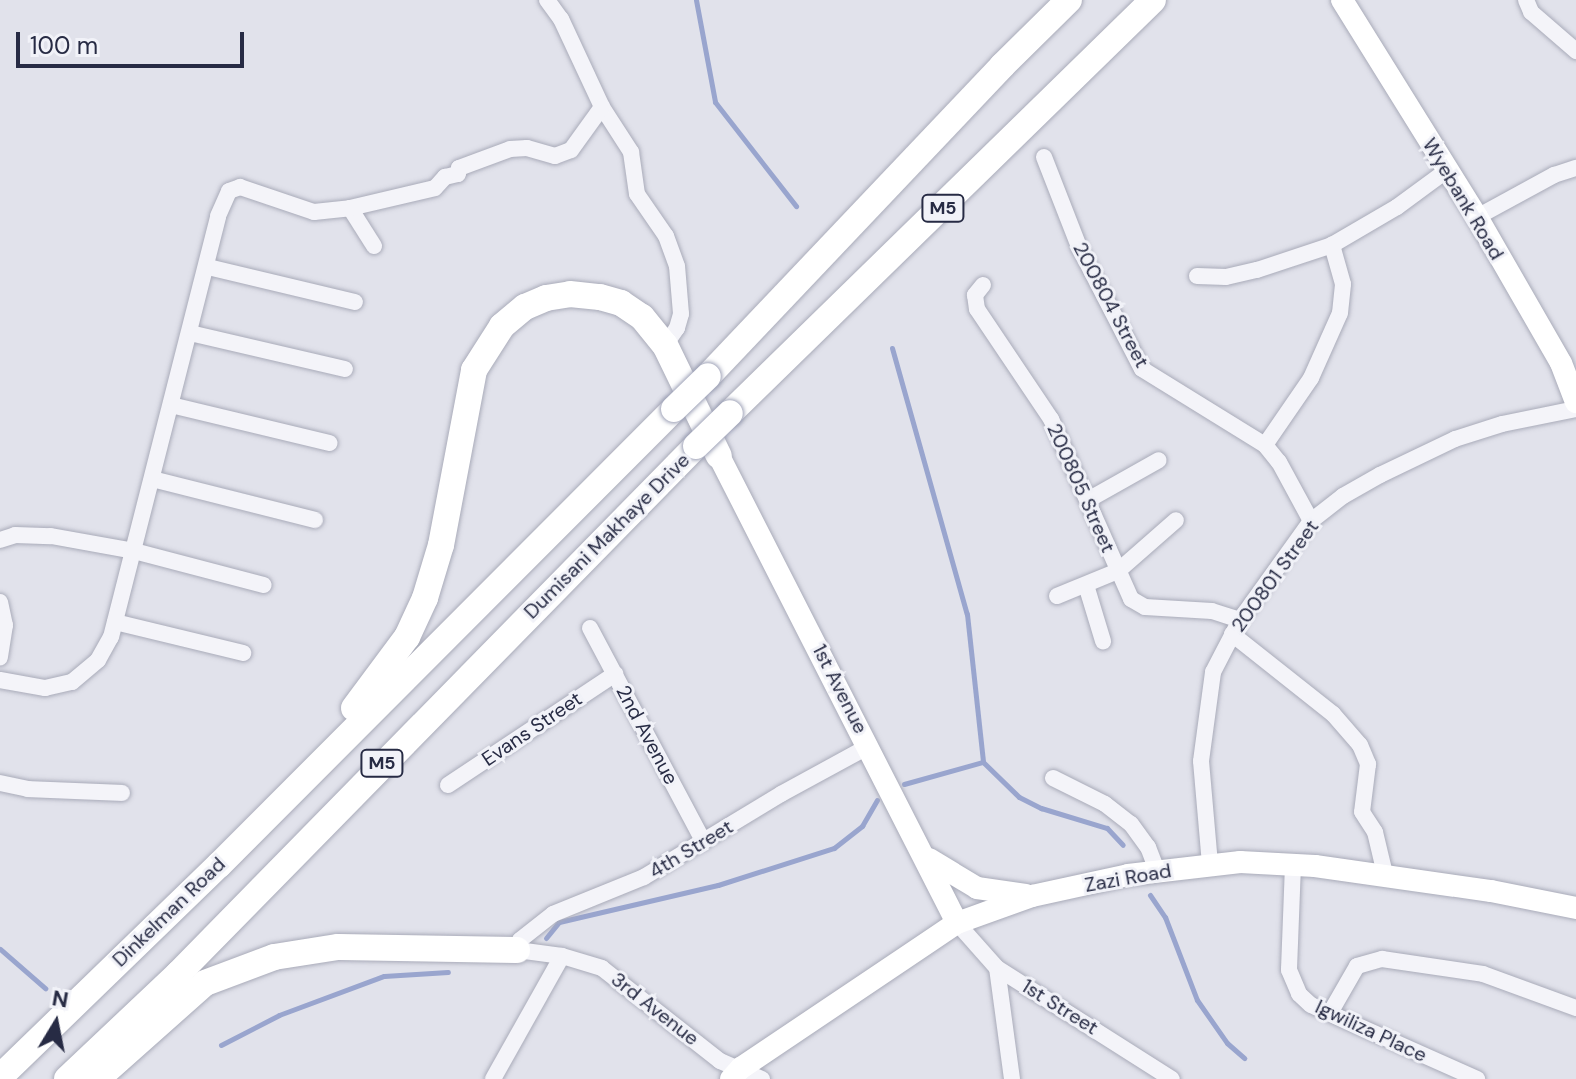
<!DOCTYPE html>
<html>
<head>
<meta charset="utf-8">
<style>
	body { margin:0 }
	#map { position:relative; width:1576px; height:1079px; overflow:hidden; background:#e1e2eb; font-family:"DM Sans",sans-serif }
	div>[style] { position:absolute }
	.stream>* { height:5px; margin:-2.5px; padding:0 2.5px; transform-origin:2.5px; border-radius:2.5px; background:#99a5ce }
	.roads { filter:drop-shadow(0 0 2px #a9abb9) drop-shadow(0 0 2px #a9abb9) }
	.street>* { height:16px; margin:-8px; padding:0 8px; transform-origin:8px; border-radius:8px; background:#f4f4f9 }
	.secondary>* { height:22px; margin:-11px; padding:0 11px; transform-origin:11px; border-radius:11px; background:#fff }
	.primary>* { height:26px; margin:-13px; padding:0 13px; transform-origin:13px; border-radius:13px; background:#fff }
	.bridges { filter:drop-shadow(0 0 2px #9fa3b8) drop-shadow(0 0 2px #9fa3b8) }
	.primary-bridge>* { height:26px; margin:-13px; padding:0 13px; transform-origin:13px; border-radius:13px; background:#fff }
	span { translate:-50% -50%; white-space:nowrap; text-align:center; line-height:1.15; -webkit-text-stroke:6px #f1f2f8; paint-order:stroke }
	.shield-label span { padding:2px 6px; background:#f1f2f8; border:2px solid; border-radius:6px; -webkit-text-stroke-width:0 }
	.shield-label { font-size:18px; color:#272b44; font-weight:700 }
	.street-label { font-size:20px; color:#272b44 }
	.north { position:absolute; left:16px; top:983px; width:80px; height:80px; -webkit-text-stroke:6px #f1f2f8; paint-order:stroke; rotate:10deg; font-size:22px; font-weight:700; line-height:32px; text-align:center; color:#272b44 }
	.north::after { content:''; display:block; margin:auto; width:28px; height:36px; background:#272b44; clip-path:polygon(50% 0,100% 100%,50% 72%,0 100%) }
	.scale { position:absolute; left:16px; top:32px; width:228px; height:36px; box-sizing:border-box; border:4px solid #272b44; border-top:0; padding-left:10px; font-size:24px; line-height:28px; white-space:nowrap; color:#272b44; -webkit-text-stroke:6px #f1f2f8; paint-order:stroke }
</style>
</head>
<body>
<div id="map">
	<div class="stream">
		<i style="left:696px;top:0;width:104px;rotate:79.4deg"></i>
		<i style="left:715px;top:102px;width:132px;rotate:52.1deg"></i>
		<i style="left:892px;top:348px;width:276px;rotate:74.3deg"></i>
		<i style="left:967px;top:614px;width:149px;rotate:83.8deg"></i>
		<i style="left:983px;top:762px;width:50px;rotate:44.2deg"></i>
		<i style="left:1019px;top:797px;width:25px;rotate:27deg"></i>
		<i style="left:1041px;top:808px;width:69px;rotate:16.9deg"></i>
		<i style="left:1107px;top:828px;width:23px;rotate:47deg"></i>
		<i style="left:904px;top:784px;width:82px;rotate:-15.6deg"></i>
		<i style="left:1150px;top:895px;width:27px;rotate:56deg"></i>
		<i style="left:1165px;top:917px;width:89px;rotate:68.9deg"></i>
		<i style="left:1197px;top:1000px;width:52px;rotate:55.1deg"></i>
		<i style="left:1227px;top:1043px;width:23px;rotate:41deg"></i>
		<i style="left:546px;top:938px;width:21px;rotate:-51deg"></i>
		<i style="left:559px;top:922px;width:163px;rotate:-13.1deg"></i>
		<i style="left:718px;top:885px;width:122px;rotate:-17.7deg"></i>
		<i style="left:834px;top:848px;width:36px;rotate:-38deg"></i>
		<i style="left:862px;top:826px;width:30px;rotate:-60deg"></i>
		<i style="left:0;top:949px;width:60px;rotate:40.9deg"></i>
		<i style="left:221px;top:1045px;width:65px;rotate:-27.3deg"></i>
		<i style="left:279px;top:1015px;width:112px;rotate:-20.4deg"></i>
		<i style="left:384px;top:976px;width:64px;rotate:-3.6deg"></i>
	</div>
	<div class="roads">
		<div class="street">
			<i style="left:547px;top:0;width:24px;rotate:54deg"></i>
			<i style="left:561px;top:19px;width:97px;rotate:65deg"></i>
			<i style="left:602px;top:107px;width:54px;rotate:57.2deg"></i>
			<i style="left:631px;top:152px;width:42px;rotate:81.9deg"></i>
			<i style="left:637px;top:194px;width:51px;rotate:55.4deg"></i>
			<i style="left:666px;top:236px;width:32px;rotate:70deg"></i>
			<i style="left:677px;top:266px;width:48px;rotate:85.2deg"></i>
			<i style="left:681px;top:314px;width:15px;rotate:106deg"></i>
			<i style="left:677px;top:328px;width:21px;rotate:125deg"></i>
			<i style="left:1526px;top:0;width:13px;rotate:67deg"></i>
			<i style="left:1531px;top:12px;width:60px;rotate:40.9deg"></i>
			<i style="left:1044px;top:157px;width:97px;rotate:68.7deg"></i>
			<i style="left:1079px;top:247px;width:137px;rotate:62.7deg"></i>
			<i style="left:1142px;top:369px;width:145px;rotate:31.7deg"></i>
			<i style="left:1265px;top:445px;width:22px;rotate:51deg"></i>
			<i style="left:1279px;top:462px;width:67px;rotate:61.5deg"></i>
			<i style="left:350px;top:208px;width:45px;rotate:57.7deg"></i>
			<i style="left:1477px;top:217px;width:88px;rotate:-28.6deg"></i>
			<i style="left:1554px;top:175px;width:23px;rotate:-18deg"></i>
			<i style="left:208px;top:267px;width:151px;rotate:13.4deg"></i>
			<i style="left:1197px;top:276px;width:29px;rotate:2deg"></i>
			<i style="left:1226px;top:277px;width:32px;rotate:-13deg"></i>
			<i style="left:1257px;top:270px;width:79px;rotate:-18.4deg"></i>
			<i style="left:1332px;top:245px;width:75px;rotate:-30.3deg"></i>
			<i style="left:1397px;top:207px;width:61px;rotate:-36.3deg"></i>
			<i style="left:983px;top:285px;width:13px;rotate:129deg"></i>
			<i style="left:975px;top:295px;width:14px;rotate:82deg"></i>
			<i style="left:977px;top:309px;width:133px;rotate:56.1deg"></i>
			<i style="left:1051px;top:419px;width:197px;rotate:66deg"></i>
			<i style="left:1131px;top:599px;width:16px;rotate:30deg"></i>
			<i style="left:1145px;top:607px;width:67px;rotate:3.4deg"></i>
			<i style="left:1212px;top:611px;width:29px;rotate:18deg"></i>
			<i style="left:190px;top:333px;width:159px;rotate:13.1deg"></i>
			<i style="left:171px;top:405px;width:163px;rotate:13.5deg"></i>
			<i style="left:1265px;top:445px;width:81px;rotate:-55.5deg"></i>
			<i style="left:1311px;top:378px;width:71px;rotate:-66deg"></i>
			<i style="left:1340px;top:313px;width:29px;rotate:-84deg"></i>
			<i style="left:1343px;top:284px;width:41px;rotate:-105.8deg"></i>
			<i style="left:152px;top:479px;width:168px;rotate:14.1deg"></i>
			<i style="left:1088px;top:500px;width:81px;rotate:-29.4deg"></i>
			<i style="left:0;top:540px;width:16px;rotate:-18deg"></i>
			<i style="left:15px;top:535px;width:36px;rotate:2deg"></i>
			<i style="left:51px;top:536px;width:84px;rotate:10.2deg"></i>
			<i style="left:134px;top:551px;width:134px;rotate:14.7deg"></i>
			<i style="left:1086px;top:585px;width:59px;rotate:73.1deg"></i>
			<i style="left:1057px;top:596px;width:66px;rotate:-22.3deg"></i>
			<i style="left:1118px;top:571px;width:77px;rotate:-41.3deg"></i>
			<i style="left:0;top:602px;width:24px;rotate:78deg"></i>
			<i style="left:5px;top:625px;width:33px;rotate:99deg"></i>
			<i style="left:115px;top:622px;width:132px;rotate:13.6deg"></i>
			<i style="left:590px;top:628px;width:242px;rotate:62deg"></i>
			<i style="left:1232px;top:634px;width:129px;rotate:38.4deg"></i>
			<i style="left:1333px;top:714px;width:41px;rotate:48.9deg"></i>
			<i style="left:1360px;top:745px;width:21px;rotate:67deg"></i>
			<i style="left:1368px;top:764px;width:48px;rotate:97.1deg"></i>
			<i style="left:1362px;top:812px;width:24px;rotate:57deg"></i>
			<i style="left:1375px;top:832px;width:43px;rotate:76.6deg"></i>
			<i style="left:0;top:680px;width:46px;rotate:10.1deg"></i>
			<i style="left:45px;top:688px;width:28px;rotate:-13deg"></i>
			<i style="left:72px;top:682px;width:34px;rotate:-40deg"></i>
			<i style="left:98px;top:660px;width:26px;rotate:-61deg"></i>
			<i style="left:111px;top:637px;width:434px;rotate:-75.7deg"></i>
			<i style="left:218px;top:216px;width:27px;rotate:-66deg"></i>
			<i style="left:229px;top:191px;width:12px;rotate:-20deg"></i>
			<i style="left:240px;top:187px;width:78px;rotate:18.7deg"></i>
			<i style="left:314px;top:212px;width:36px;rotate:-6deg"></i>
			<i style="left:350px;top:208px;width:87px;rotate:-13.2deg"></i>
			<i style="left:435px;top:188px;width:15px;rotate:-48deg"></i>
			<i style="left:445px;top:177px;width:13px;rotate:-13deg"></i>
			<i style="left:458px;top:174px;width:6px;rotate:-81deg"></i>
			<i style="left:459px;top:168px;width:54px;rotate:-20.4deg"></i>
			<i style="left:510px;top:149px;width:17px;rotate:-3deg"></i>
			<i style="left:527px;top:148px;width:29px;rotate:16deg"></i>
			<i style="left:555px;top:156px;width:17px;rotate:-21deg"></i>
			<i style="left:571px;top:150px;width:53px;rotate:-54.2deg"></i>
			<i style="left:1053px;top:778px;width:58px;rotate:26.6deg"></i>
			<i style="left:1105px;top:804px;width:33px;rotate:38deg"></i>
			<i style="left:1131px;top:824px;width:29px;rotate:54deg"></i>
			<i style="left:1148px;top:847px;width:26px;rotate:69deg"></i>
			<i style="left:0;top:783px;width:29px;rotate:12deg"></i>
			<i style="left:28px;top:789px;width:94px;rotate:2.4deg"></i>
			<i style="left:448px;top:785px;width:201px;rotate:-33.6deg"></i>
			<i style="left:1210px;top:864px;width:103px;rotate:-95deg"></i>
			<i style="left:1201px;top:761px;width:90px;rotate:-82.3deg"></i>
			<i style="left:1213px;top:672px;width:59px;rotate:-62.6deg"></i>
			<i style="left:1240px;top:620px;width:122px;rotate:-54.4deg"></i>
			<i style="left:1311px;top:521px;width:41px;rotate:-38deg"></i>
			<i style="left:1343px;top:496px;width:43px;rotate:-29.6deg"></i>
			<i style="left:1380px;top:475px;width:83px;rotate:-25.6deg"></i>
			<i style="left:1455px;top:439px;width:49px;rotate:-17.7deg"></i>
			<i style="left:1502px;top:424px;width:76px;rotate:-11.5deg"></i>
			<i style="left:1293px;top:865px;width:105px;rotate:92.2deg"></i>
			<i style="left:1289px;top:970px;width:26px;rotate:67deg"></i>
			<i style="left:1299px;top:994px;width:16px;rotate:43deg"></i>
			<i style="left:1311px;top:1005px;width:182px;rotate:24deg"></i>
			<i style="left:957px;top:923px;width:60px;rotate:48.4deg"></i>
			<i style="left:997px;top:968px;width:207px;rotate:32.4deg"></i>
			<i style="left:997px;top:968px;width:112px;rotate:82.3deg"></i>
			<i style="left:1330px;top:1013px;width:54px;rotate:-60.1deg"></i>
			<i style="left:1357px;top:966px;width:26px;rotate:-16deg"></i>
			<i style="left:1382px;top:959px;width:102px;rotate:8.4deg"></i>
			<i style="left:1483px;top:974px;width:99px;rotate:20.1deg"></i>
			<i style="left:493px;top:1079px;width:141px;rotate:-60.7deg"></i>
			<i style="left:762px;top:1079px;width:46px;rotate:-156.8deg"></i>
			<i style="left:720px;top:1061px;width:150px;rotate:-141.8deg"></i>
			<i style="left:602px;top:968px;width:42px;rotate:-163.3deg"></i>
			<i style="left:562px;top:956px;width:45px;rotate:-172.4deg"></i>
			<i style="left:517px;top:950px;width:10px;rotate:-73deg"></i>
			<i style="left:520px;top:940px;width:42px;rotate:-38.2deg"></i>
			<i style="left:553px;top:914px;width:98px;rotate:-22.1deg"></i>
			<i style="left:644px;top:877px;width:160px;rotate:-31.2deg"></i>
			<i style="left:781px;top:794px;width:100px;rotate:-28.6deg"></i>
		</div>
		<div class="secondary">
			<i style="left:1342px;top:0;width:256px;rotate:58.1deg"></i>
			<i style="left:1477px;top:217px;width:168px;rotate:60.1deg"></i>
			<i style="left:1561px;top:363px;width:42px;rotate:69deg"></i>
			<i style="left:719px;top:456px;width:524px;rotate:62.99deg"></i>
			<i style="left:929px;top:859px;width:56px;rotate:31.1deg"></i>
			<i style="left:977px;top:888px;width:49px;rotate:8.1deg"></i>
			<i style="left:731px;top:1079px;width:15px;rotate:-48deg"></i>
			<i style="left:741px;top:1068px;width:260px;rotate:-33.9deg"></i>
			<i style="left:957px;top:923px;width:80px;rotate:-19.8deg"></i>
			<i style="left:1032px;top:896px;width:98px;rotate:-12.3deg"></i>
			<i style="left:1128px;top:875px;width:113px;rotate:-6.6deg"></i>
			<i style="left:1240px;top:862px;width:75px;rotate:3.1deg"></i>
			<i style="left:1315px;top:866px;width:178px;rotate:8.1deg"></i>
			<i style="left:1491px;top:891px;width:87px;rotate:11.3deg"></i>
		</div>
		<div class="primary">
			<i style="left:708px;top:376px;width:427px;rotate:-46.5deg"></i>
			<i style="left:1002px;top:66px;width:94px;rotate:-44.6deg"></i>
			<i style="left:730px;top:413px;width:591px;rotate:-44.31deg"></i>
			<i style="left:354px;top:708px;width:89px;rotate:-53.3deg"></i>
			<i style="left:407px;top:637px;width:43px;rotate:-65.2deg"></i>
			<i style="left:425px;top:598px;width:55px;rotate:-73.2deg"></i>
			<i style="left:441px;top:545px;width:178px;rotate:-79.3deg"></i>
			<i style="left:474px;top:370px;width:52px;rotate:-57.5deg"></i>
			<i style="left:502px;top:326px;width:30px;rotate:-40deg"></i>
			<i style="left:525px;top:307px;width:23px;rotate:-23deg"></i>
			<i style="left:546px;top:298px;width:24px;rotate:-9deg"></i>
			<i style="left:570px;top:294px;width:30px;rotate:6deg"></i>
			<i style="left:600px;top:297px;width:22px;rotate:16deg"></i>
			<i style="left:621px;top:303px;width:25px;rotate:34deg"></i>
			<i style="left:642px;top:317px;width:36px;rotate:51deg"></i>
			<i style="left:665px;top:345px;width:123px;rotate:64.1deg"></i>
			<i style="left:0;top:1077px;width:305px;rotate:-44.1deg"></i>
			<i style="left:219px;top:865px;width:644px;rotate:-45.06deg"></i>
			<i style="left:67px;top:1079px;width:153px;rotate:-43.4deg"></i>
			<i style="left:178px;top:974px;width:740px;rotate:-45.55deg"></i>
			<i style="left:97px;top:1079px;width:144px;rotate:-41.6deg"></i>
			<i style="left:205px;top:983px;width:74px;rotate:-20.6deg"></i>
			<i style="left:274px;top:957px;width:65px;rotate:-8.9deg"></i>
			<i style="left:338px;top:947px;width:179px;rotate:1deg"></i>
		</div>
	</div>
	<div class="bridges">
		<div class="primary-bridge">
			<i style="left:674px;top:409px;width:47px;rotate:-44.1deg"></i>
			<i style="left:696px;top:446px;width:47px;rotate:-44.1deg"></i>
		</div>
	</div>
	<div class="shield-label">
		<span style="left:943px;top:208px">M5</span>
		<span style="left:382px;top:763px">M5</span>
	</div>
	<div class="street-label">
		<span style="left:1463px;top:199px;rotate:59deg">Wyebank Road</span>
		<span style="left:1111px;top:305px;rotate:62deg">200804 Street</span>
		<span style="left:1081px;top:488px;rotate:66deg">200805 Street</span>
		<span style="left:607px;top:536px;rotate:-45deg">Dumisani Makhaye Drive</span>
		<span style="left:1275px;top:576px;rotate:-54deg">200801 Street</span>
		<span style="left:840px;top:689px;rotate:63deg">1st Avenue</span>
		<span style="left:532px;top:729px;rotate:-34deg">Evans Street</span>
		<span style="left:647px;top:735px;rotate:62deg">2nd Avenue</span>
		<span style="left:691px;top:849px;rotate:-31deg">4th Street</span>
		<span style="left:1128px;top:878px;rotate:-10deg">Zazi Road</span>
		<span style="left:169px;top:912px;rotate:-44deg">Dinkelman Road</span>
		<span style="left:1060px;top:1007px;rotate:32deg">1st Street</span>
		<span style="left:655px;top:1009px;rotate:38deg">3rd Avenue</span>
		<span style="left:1371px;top:1031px;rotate:25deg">Igwiliza Place</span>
	</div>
	<div class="north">N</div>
	<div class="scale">100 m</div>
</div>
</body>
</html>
